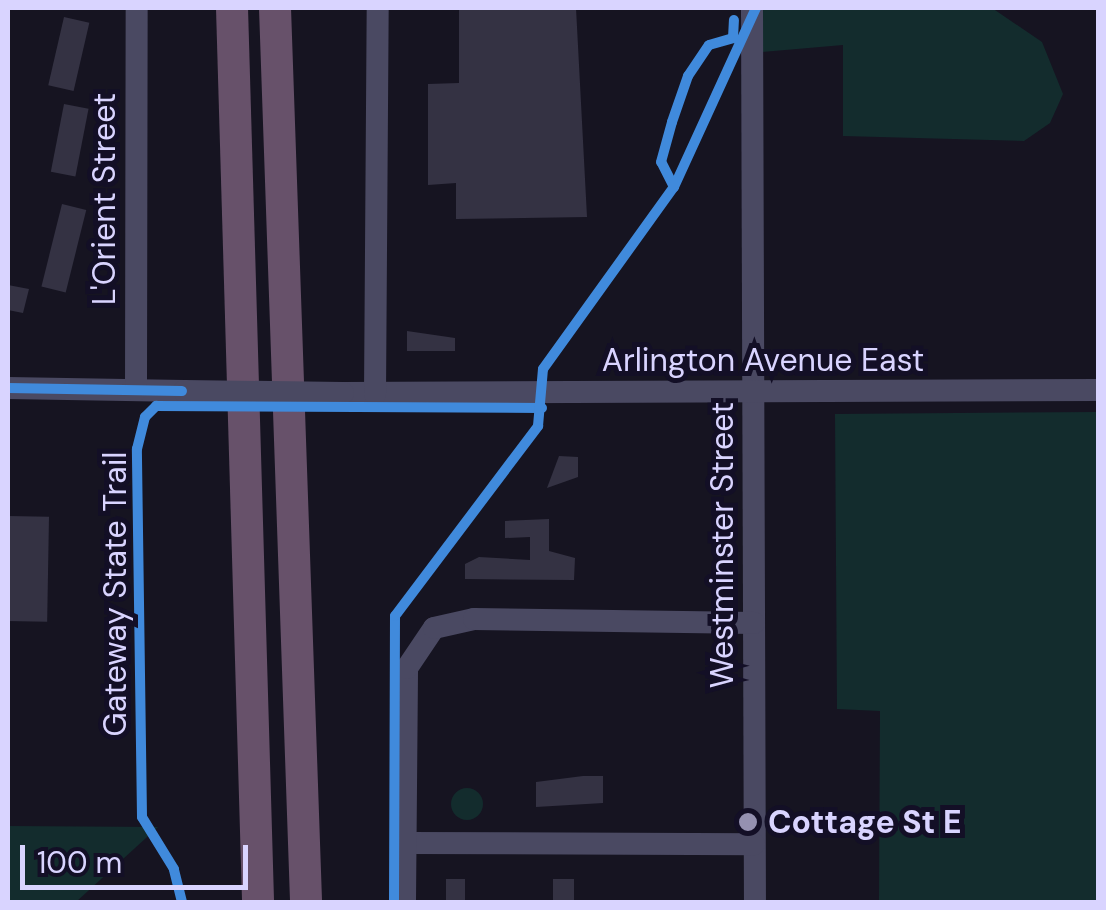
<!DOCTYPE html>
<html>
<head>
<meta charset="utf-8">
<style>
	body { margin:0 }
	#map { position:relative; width:1106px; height:910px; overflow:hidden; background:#161421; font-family:"DM Sans",sans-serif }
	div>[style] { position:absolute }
	.green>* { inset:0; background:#132c2d }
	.round { border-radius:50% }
	.building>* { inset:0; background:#343243; transform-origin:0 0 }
	.minor>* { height:22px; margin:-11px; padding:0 11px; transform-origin:11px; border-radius:11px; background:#4a4962 }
	.highway>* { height:32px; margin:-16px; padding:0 16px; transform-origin:16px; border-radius:16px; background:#67516a }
	.minor-bridge>* { height:22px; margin:-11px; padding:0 11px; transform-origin:11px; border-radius:11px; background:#4a4962 }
	.cycleway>* { height:10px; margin:-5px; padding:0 5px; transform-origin:5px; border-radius:5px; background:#408adc }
	.dots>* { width:28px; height:28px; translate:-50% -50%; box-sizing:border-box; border:5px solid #130f26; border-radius:50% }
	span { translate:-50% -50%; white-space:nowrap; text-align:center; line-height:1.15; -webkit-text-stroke:10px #130f26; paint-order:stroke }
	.street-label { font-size:32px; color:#d9d4ff }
	.poi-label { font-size:32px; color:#d9d4ff; font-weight:700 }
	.left { translate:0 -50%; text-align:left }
	.frame { position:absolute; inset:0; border:10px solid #d9d4ff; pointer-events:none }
	.scale { position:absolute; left:20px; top:845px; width:228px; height:45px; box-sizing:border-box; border:5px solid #d9d4ff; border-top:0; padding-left:12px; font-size:30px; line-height:35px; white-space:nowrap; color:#d9d4ff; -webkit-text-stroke:8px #130f26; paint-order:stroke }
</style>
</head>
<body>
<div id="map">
	<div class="green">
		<i style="clip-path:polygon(760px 8px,992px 8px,1042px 42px,1063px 94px,1050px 123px,1024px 141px,843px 136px,843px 45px,752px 53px)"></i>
		<i style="clip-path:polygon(1098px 412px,1098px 902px,879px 902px,880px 711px,837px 709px,835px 414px)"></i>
		<i class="round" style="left:451px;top:788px;width:32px;height:32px"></i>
		<i style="clip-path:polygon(8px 826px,158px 827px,76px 902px,8px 902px)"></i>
	</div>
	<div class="building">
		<i style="clip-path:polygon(459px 8px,576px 8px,587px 217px,456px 219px,456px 183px,428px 185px,428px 84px,459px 83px)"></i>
		<i style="left:64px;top:17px;width:26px;height:70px;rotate:13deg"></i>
		<i style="left:64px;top:104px;width:25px;height:69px;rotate:11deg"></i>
		<i style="left:62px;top:204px;width:25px;height:85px;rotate:14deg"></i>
		<i style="clip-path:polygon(8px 285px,29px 289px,23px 313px,8px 310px)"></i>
		<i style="clip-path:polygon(407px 331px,455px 338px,455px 351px,407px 351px)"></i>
		<i style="clip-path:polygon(559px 456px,578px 457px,578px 477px,547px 488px)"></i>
		<i style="left:8px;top:516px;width:41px;height:105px;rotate:1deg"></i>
		<i style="clip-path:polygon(549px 519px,549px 551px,575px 558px,574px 580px,465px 579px,465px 564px,479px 557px,530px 560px,530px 537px,505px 538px,505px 521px)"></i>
		<i style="clip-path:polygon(583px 776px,603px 776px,603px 803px,536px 807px,536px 782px)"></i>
		<i style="left:446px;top:879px;width:19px;height:23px"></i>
		<i style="left:553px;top:879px;width:21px;height:23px"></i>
	</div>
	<div class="minor">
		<i style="left:752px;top:8px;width:894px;rotate:89.81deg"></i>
		<i style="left:8px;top:388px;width:176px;rotate:1deg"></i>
		<i style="left:136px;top:390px;width:382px;rotate:-89.9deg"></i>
		<i style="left:343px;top:393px;width:755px;rotate:-0.23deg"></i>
		<i style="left:375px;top:394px;width:386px;rotate:-89.6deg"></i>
		<i style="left:406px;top:843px;width:348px;rotate:0.2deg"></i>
		<i style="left:405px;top:902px;width:234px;rotate:-89.5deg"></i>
		<i style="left:407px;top:668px;width:48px;rotate:-56deg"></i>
		<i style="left:434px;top:628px;width:41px;rotate:-12.7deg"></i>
		<i style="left:474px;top:619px;width:280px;rotate:0.8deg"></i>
	</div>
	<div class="highway">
		<i style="left:232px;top:8px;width:894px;rotate:88.33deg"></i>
		<i style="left:275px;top:8px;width:895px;rotate:88.01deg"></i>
	</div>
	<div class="minor-bridge">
		<i style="left:184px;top:391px;width:159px;rotate:0.7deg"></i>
	</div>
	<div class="cycleway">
		<i style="left:674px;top:187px;width:28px;rotate:-117deg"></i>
		<i style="left:661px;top:162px;width:41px;rotate:-74.6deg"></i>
		<i style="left:672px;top:122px;width:49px;rotate:-70.8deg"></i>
		<i style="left:688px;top:76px;width:37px;rotate:-56deg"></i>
		<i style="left:709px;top:45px;width:25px;rotate:-16deg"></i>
		<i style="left:733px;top:38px;width:18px;rotate:-87deg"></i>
		<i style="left:8px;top:388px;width:174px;rotate:1deg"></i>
		<i style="left:182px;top:902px;width:34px;rotate:-104deg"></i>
		<i style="left:174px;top:869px;width:61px;rotate:-121.6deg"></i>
		<i style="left:142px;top:817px;width:368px;rotate:-90.8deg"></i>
		<i style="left:137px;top:449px;width:33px;rotate:-76deg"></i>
		<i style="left:145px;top:417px;width:16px;rotate:-45deg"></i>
		<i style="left:156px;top:406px;width:386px;rotate:0.3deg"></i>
		<i style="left:394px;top:902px;width:286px;rotate:-89.8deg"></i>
		<i style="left:395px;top:616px;width:238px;rotate:-53deg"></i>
		<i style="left:538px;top:426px;width:57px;rotate:-85deg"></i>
		<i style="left:543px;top:369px;width:224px;rotate:-54.3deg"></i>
		<i style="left:674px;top:187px;width:197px;rotate:-65.4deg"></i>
	</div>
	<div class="dots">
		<i style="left:748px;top:822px;background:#9591b1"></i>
	</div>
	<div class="street-label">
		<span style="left:104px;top:199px;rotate:-90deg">L'Orient Street</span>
		<span style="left:763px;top:360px">Arlington Avenue East</span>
		<span style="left:722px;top:545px;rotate:-90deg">Westminster Street</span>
		<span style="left:115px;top:594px;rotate:-90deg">Gateway State Trail</span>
	</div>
	<div class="poi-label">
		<span class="left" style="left:768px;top:822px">Cottage St E</span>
	</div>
	<div class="frame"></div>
	<div class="scale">100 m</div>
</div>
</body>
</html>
